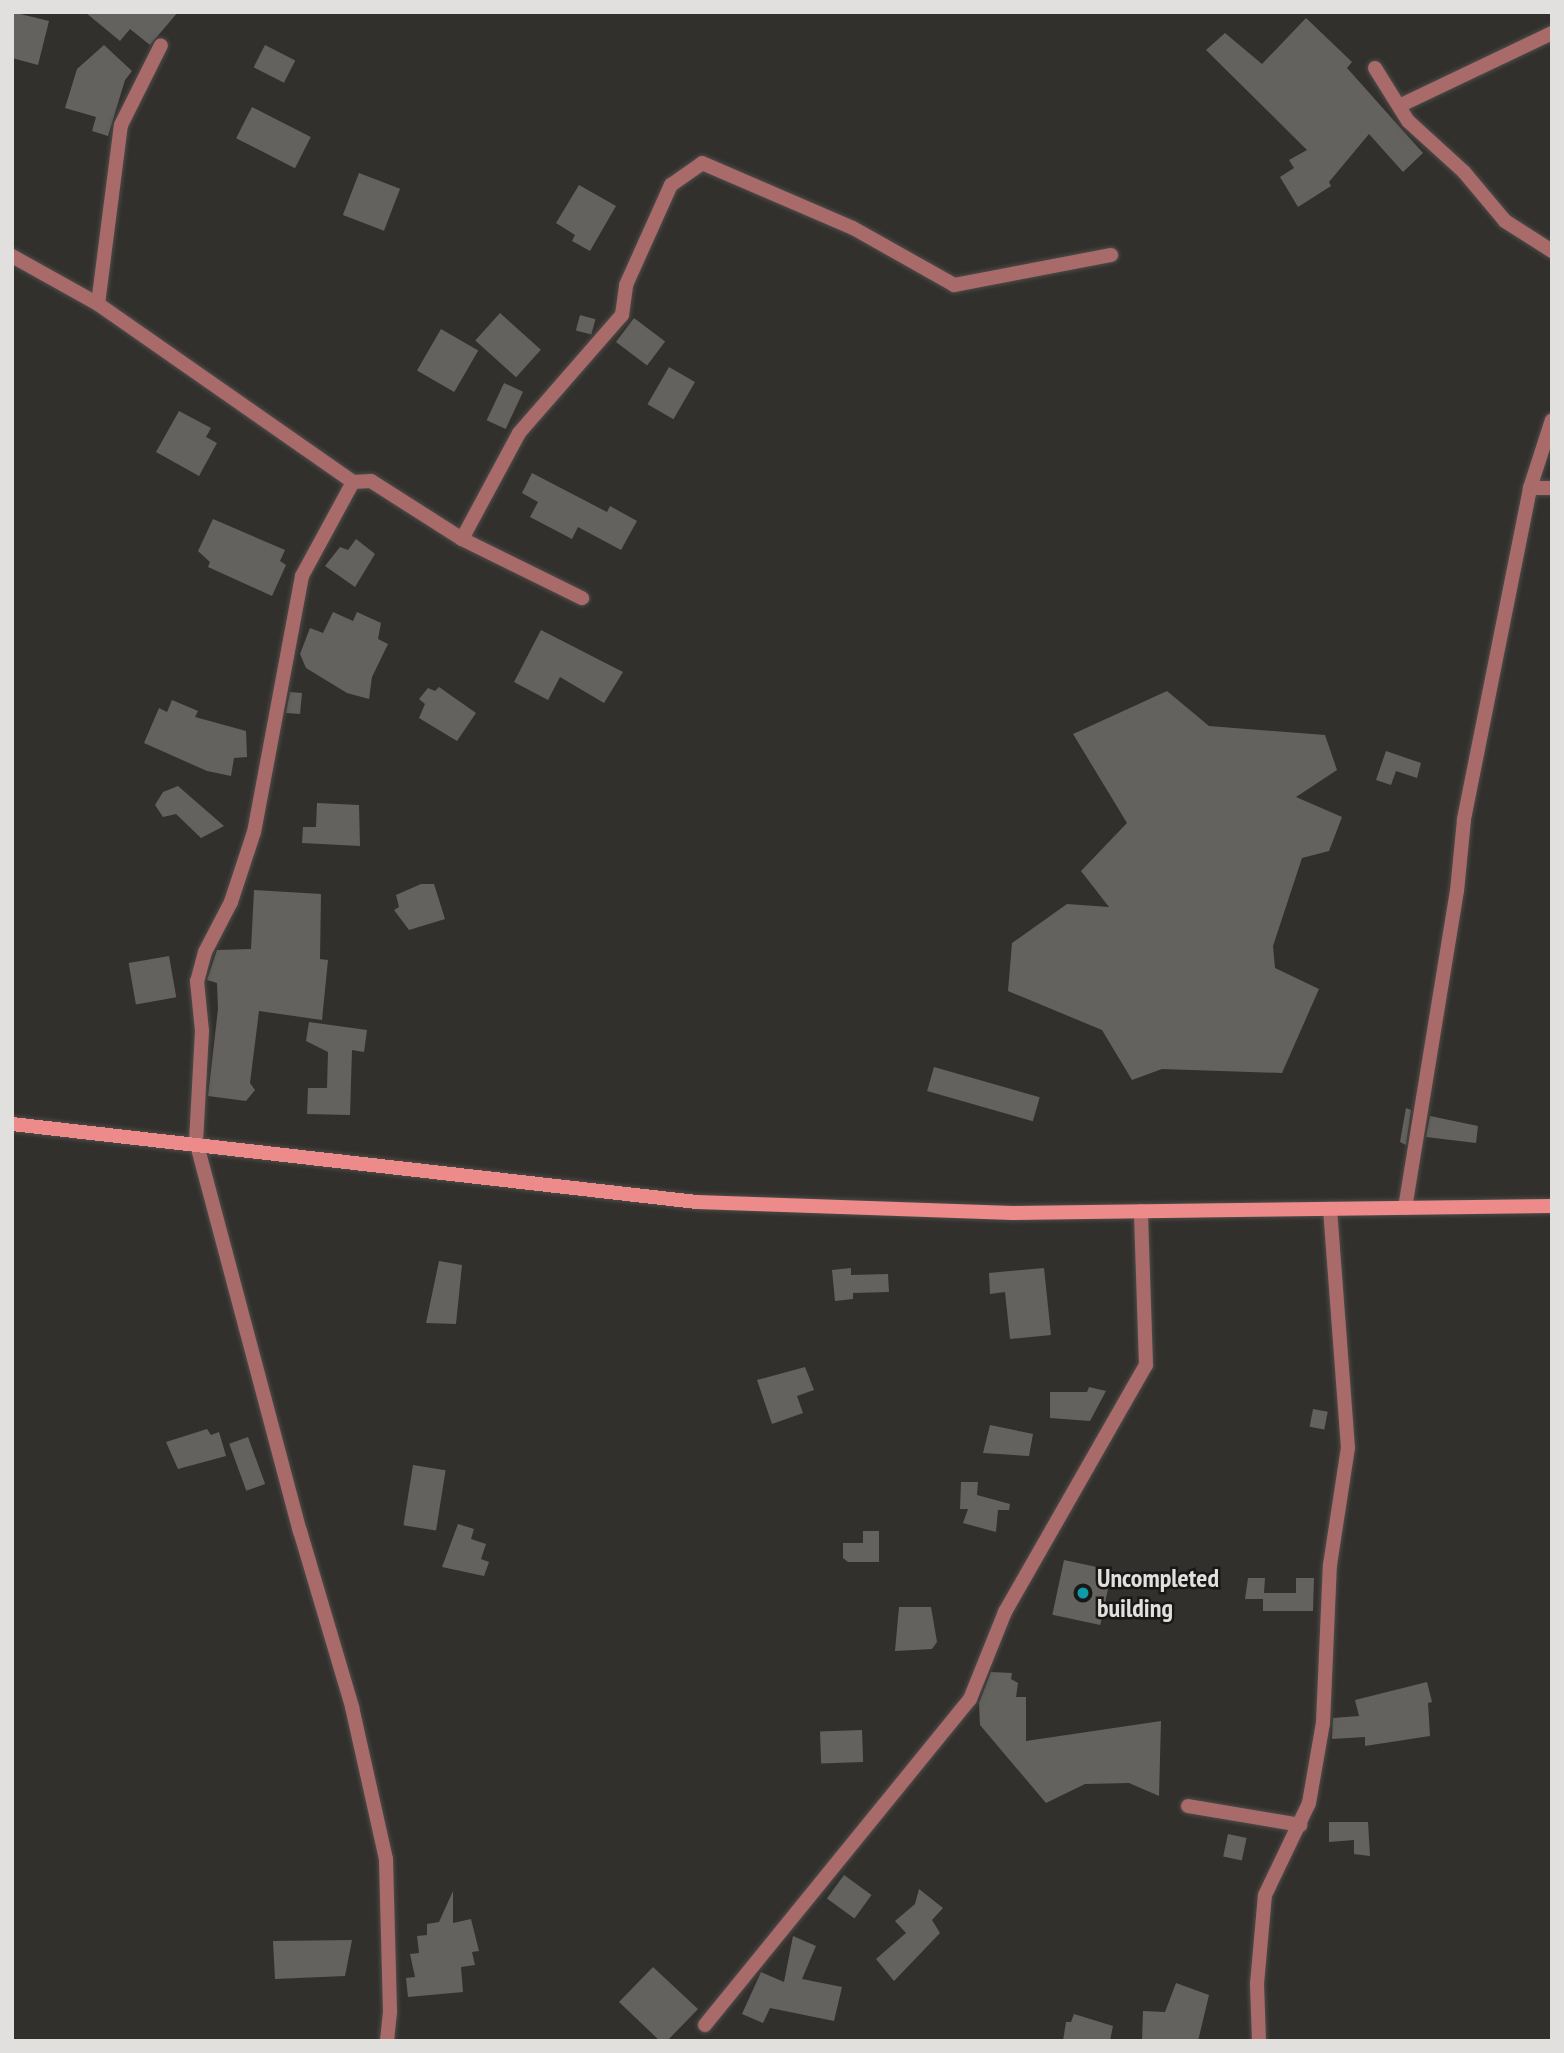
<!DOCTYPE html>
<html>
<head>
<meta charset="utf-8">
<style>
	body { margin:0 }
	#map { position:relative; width:1564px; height:2053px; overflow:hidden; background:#32302d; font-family:"PT Sans Narrow",sans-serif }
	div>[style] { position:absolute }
	.building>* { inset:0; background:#64625f; transform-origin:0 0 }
	.roads { filter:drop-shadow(0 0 2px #4e4c49) drop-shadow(0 0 2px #4e4c49) }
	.street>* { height:14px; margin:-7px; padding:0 7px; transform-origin:7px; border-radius:7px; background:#a96b6a }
	.secondary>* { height:14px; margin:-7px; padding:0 7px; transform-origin:7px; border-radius:7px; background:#ed8a8a }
	.dots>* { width:19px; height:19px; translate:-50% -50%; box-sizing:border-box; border:4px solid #191817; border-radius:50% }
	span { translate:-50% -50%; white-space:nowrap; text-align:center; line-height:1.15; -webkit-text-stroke:5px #191817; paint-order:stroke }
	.poi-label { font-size:26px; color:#e1e0de; font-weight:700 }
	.left { translate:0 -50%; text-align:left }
	.frame { position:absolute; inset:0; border:14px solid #e1e0de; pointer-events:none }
</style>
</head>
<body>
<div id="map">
	<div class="building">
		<i style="clip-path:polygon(12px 12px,49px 21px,38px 65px,12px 58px)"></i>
		<i style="clip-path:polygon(85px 12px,178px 12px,150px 45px,130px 29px,120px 41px)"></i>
		<i style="clip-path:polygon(1306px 18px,1352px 62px,1347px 68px,1423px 153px,1403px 172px,1369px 134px,1329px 182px,1331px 186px,1298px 207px,1280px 177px,1294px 168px,1289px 160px,1307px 150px,1206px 50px,1225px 33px,1262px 64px)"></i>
		<i style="clip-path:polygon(104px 45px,132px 71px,125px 80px,108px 136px,92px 131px,96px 117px,65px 108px,77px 69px)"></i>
		<i style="left:265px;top:45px;width:34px;height:25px;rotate:27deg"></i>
		<i style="left:252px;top:107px;width:66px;height:35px;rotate:27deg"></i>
		<i style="left:359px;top:173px;width:44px;height:45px;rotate:21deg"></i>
		<i style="clip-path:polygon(579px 185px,616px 206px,590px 251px,572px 241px,575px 235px,556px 223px)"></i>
		<i style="left:500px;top:313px;width:55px;height:37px;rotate:42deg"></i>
		<i style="left:580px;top:315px;width:16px;height:16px;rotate:15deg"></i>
		<i style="left:634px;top:318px;width:39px;height:30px;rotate:37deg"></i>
		<i style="left:441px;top:329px;width:43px;height:48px;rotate:30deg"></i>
		<i style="left:669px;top:367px;width:30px;height:43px;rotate:30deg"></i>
		<i style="left:504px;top:383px;width:21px;height:41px;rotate:25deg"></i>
		<i style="clip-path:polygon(179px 411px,211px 428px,206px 437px,217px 443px,199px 476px,156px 452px)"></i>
		<i style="clip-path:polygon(532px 473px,607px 512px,610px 506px,637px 521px,621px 550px,578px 527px,572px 539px,530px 517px,538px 502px,522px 493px)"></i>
		<i style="clip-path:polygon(213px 519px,285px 550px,280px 561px,286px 565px,272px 596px,208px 567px,210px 562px,198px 551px)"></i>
		<i style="clip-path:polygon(356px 539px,375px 554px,355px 587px,325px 566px,340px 547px,348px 550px)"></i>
		<i style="clip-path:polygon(333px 612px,353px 621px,357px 612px,381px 623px,378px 639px,388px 644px,372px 677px,369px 699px,347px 693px,306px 668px,300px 654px,310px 628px,323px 633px)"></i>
		<i style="clip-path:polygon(541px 630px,623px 672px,604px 703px,560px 677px,548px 700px,514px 682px)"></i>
		<i style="clip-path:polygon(439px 687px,476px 713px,457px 741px,419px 718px,425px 704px,419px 699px,428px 688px,435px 691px)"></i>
		<i style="clip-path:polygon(1167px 691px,1209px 726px,1325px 735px,1337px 770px,1296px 797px,1342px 817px,1329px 851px,1302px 858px,1273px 946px,1275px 968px,1319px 989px,1282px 1073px,1162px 1069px,1132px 1080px,1102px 1030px,1008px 991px,1012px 943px,1067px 904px,1109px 907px,1081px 871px,1127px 823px,1073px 734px)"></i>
		<i style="clip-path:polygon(290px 692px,302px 693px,300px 714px,286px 713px)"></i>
		<i style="clip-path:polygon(172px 700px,198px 711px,195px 717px,246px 731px,247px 757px,234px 758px,231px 776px,207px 771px,144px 743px,159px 708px,167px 712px)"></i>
		<i style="clip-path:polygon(1386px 751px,1421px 763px,1417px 778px,1396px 771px,1391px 785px,1376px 780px)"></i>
		<i style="clip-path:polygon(178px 786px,224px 826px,201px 838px,176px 814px,163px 817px,155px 805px,163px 792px)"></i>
		<i style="clip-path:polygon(317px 803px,359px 805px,360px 846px,302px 843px,303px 827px,316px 827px)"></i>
		<i style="clip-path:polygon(421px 884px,434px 884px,445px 919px,409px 930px,394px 910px,399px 907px,396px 895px)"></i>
		<i style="clip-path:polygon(254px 890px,321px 894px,320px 959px,328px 960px,322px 1020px,259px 1011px,250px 1083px,255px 1090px,246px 1101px,208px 1096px,218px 1009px,217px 983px,207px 980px,217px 950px,251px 949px)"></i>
		<i style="left:169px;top:956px;width:42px;height:41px;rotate:80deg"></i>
		<i style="clip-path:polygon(309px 1022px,367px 1030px,364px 1052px,352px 1050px,350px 1115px,307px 1114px,308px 1088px,327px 1088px,328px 1052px,306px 1041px)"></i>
		<i style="left:934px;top:1067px;width:110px;height:25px;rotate:16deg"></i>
		<i style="clip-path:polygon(1406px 1108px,1411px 1110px,1406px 1145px,1400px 1142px)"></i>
		<i style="clip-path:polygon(1430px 1116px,1478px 1126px,1476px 1143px,1426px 1137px)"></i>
		<i style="clip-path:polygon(439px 1261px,462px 1265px,456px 1324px,426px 1323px)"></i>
		<i style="clip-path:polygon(851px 1268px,851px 1275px,888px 1274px,889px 1292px,853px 1293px,853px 1299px,835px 1301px,832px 1270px)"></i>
		<i style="clip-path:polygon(1044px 1268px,1051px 1335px,1010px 1339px,1005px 1292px,990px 1294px,989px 1273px)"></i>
		<i style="clip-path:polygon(805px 1367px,814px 1390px,797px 1396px,803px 1413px,772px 1424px,757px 1380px)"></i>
		<i style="clip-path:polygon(1089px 1387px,1106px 1391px,1090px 1421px,1050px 1418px,1050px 1392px,1087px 1392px)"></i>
		<i style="left:1313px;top:1409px;width:15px;height:18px;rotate:11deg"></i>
		<i style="clip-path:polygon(990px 1425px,1033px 1434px,1029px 1456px,983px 1453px)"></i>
		<i style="clip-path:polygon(207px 1429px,211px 1435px,219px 1432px,226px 1456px,178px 1469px,166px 1442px)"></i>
		<i style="left:248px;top:1437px;width:50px;height:20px;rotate:70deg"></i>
		<i style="left:413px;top:1465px;width:33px;height:61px;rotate:9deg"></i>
		<i style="clip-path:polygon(961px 1482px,978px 1482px,977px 1495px,1010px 1504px,1009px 1510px,998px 1510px,996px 1532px,963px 1523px,968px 1509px,960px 1509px)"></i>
		<i style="clip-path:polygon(458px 1524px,474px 1529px,471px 1539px,486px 1544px,481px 1559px,489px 1562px,484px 1576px,442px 1567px)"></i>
		<i style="clip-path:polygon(863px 1531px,879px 1531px,879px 1562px,848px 1562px,843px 1558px,843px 1543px,863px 1543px)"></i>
		<i style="left:1064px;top:1560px;width:49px;height:56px;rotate:12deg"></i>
		<i style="clip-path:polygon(1248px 1578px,1265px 1578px,1264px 1593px,1296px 1593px,1296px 1578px,1314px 1578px,1313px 1611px,1263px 1611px,1263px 1599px,1245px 1599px)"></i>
		<i style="clip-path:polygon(899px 1607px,931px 1607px,937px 1642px,932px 1649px,895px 1651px)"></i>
		<i style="clip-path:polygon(991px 1672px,1012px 1673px,1011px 1679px,1018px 1683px,1016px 1697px,1026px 1697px,1026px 1741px,1161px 1721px,1159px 1796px,1129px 1783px,1085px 1784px,1046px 1803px,980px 1725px,979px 1703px)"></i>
		<i style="clip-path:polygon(1427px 1682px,1432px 1702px,1428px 1703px,1430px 1736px,1365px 1746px,1365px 1737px,1332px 1739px,1333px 1718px,1359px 1716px,1355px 1700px)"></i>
		<i style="left:862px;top:1730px;width:32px;height:42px;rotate:88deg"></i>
		<i style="clip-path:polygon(1329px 1822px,1368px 1822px,1370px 1856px,1354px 1854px,1354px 1840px,1329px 1842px)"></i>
		<i style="left:1228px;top:1834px;width:19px;height:23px;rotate:12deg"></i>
		<i style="left:844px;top:1875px;width:34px;height:29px;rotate:36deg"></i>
		<i style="clip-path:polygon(919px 1889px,943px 1908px,932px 1920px,940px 1933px,894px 1981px,876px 1959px,906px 1933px,895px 1921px,915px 1904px)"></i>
		<i style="clip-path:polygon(453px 1891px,453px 1923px,471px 1919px,479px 1951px,472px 1952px,475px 1965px,461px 1967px,463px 1992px,408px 1997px,406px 1978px,415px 1977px,410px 1954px,419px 1953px,417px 1936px,427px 1935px,427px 1924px,439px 1922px)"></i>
		<i style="clip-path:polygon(793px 1936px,816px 1946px,802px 1979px,842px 1987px,834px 2021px,770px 2008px,763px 2023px,742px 2014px,761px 1972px,784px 1982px)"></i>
		<i style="clip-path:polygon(352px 1940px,345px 1976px,275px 1979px,273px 1941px)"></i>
		<i style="clip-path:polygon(653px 1967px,698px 2009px,667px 2041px,660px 2041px,619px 2002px)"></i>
		<i style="clip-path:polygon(1176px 1983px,1209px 1995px,1198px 2041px,1142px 2041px,1143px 2011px,1165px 2012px)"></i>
		<i style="clip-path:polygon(1074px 2014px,1113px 2026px,1110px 2041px,1063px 2041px,1066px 2022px,1071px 2022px)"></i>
	</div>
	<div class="roads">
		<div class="street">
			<i style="left:1375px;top:68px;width:62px;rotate:58.1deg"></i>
			<i style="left:1408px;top:121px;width:76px;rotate:42.3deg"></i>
			<i style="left:1464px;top:172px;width:64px;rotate:50.1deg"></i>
			<i style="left:1505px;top:221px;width:56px;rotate:32.6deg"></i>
			<i style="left:1399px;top:106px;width:170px;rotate:-25.5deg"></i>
			<i style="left:12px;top:256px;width:98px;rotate:29.2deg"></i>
			<i style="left:98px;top:304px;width:311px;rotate:34.9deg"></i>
			<i style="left:353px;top:482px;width:107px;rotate:118.5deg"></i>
			<i style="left:302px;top:576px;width:260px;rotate:100.6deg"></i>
			<i style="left:254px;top:832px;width:74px;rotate:108.2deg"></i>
			<i style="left:231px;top:902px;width:56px;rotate:117.5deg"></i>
			<i style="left:205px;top:952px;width:30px;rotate:105deg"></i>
			<i style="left:197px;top:981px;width:50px;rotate:84.3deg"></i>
			<i style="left:202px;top:1031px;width:110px;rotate:93.1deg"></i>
			<i style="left:196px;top:1141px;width:404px;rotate:75.1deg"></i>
			<i style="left:300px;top:1531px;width:184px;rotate:73.5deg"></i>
			<i style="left:352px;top:1707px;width:156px;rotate:77.4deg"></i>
			<i style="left:386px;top:1859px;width:153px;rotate:88.5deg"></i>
			<i style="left:390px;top:2012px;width:29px;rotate:96deg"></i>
			<i style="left:98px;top:304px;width:180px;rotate:-82.7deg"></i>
			<i style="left:121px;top:125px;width:89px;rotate:-63.4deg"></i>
			<i style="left:353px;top:482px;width:18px;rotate:-3deg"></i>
			<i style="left:371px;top:481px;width:108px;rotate:32.5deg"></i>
			<i style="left:462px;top:539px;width:134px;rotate:26.2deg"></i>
			<i style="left:1530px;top:488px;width:22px"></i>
			<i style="left:462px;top:539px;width:120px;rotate:-61.7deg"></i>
			<i style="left:519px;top:433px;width:157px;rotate:-48.9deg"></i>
			<i style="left:622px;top:315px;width:30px;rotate:-82deg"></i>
			<i style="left:626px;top:285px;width:110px;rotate:-65.8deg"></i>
			<i style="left:671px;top:185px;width:38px;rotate:-35deg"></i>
			<i style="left:702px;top:163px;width:164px;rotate:23.3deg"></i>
			<i style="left:853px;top:228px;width:116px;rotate:29.4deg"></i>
			<i style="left:954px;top:285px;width:160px;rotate:-10.8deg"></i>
			<i style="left:1405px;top:1208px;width:321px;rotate:-80.7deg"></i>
			<i style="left:1457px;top:891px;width:72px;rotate:-84.4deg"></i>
			<i style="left:1464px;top:819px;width:338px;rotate:-78.7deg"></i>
			<i style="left:1530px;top:488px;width:71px;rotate:-72.1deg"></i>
			<i style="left:1188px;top:1806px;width:114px;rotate:9.6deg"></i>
			<i style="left:705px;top:2025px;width:420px;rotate:-50.9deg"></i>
			<i style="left:970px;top:1699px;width:94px;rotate:-68.1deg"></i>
			<i style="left:1005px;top:1612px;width:284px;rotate:-60.3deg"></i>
			<i style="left:1146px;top:1365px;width:154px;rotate:-91.9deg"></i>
			<i style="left:1259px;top:2041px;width:57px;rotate:-92deg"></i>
			<i style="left:1257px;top:1984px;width:89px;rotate:-84.9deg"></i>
			<i style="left:1265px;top:1895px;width:102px;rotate:-64.4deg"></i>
			<i style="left:1309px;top:1803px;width:81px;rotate:-80.1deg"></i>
			<i style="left:1323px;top:1723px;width:158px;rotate:-87.5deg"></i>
			<i style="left:1330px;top:1565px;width:118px;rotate:-81.3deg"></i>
			<i style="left:1348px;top:1448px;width:240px;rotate:-94.3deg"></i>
		</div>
		<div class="secondary">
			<i style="left:12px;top:1124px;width:689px;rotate:6.5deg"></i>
			<i style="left:697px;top:1202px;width:316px;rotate:2deg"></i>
			<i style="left:1013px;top:1213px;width:539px;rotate:-0.74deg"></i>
		</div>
	</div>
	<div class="dots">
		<i style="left:1083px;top:1593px;background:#0f9aa8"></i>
	</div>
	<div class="poi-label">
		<span class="left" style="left:1097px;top:1593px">Uncompleted<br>building</span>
	</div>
	<div class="frame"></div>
</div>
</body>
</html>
